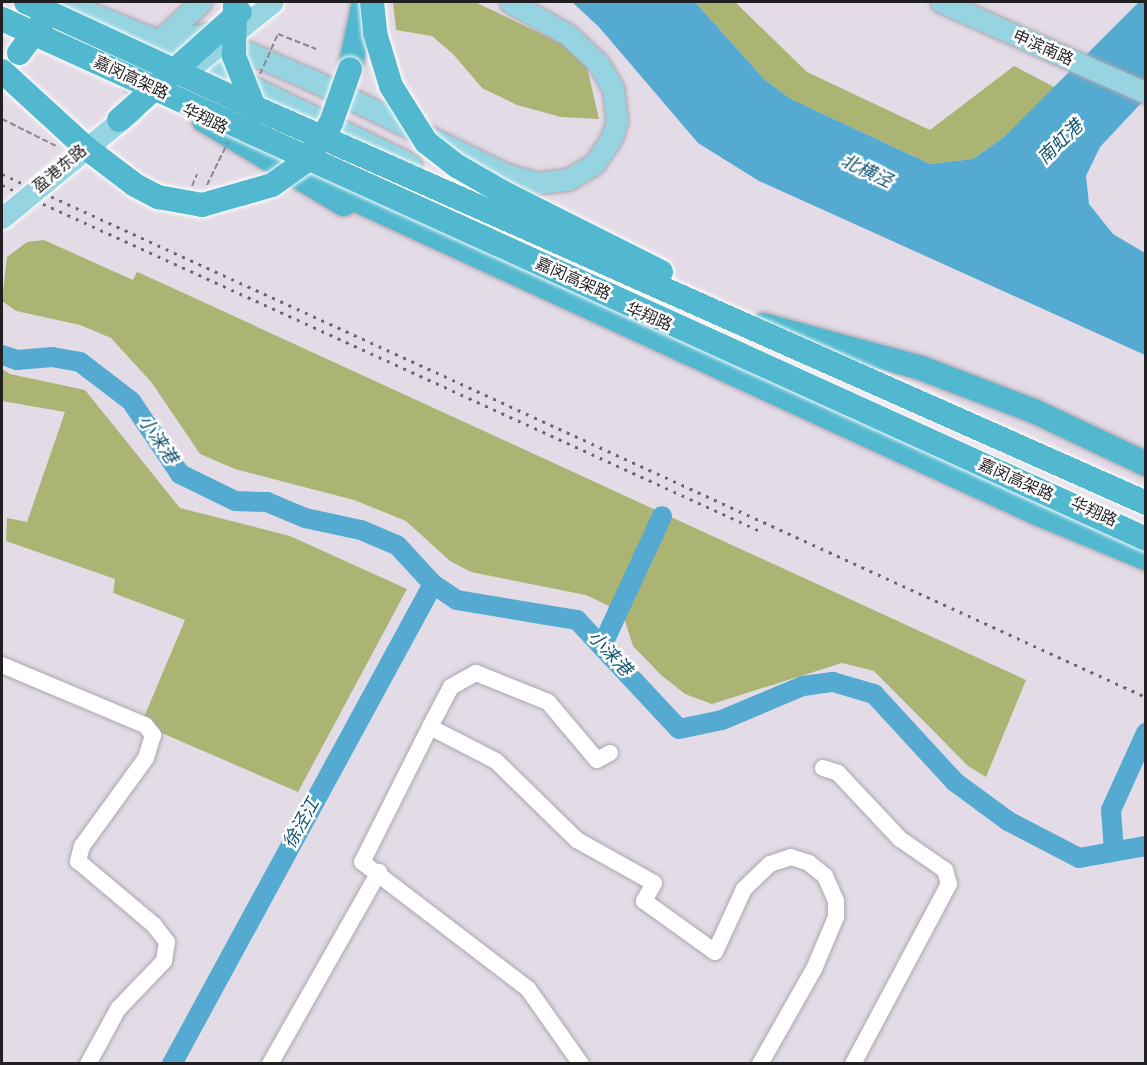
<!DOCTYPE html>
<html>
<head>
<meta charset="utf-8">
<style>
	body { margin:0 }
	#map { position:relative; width:1147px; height:1065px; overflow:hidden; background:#e3dce7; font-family:"Alegreya Sans","Noto Sans SC",sans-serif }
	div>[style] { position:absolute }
	.green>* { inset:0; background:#acb474 }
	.water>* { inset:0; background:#54aad1 }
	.river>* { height:20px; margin:-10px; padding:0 10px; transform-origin:10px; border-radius:10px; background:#54aad1 }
	.path>* { height:2px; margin-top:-1px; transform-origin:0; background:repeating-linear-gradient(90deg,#8c868e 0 6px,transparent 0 9px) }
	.roads { filter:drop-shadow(0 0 2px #aca6b0) drop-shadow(0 0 2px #aca6b0) }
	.minor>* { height:16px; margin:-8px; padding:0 8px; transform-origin:8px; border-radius:8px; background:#fff }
	.major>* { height:21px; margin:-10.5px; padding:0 10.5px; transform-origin:10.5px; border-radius:10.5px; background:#97d4e2 }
	.highway>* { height:24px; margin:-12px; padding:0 12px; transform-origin:12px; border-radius:12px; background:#52b8cf }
	.rail>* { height:3px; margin-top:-1.5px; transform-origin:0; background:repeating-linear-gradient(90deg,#6c686e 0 3px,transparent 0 9px) }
	.path-bridge>* { height:2px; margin-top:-1px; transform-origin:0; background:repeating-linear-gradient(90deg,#8c868e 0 6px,transparent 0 9px) }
	.bridges { filter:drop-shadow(0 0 2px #fff) drop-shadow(0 0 2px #fff) }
	.major-bridge>* { height:21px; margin:-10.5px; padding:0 10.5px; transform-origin:10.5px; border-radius:10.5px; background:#97d4e2 }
	.highway-bridge>* { height:24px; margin:-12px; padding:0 12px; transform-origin:12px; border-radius:12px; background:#52b8cf }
	span { translate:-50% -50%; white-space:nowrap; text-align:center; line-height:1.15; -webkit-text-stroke:5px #fff; paint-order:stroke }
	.street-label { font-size:16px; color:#221f23 }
	.water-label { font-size:18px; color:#0e546f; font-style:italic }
	.frame { position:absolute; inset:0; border:3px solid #221f23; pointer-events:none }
</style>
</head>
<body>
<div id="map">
	<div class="green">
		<i style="clip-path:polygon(393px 2px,475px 2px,569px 47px,587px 67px,599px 119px,561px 117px,517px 105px,482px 88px,453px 54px,432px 36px,396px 30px)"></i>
		<i style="clip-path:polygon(695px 2px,735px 2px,807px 72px,930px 130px,1014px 66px,1056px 88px,1004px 137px,973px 159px,930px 164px,791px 99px,765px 80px)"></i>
		<i style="clip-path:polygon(44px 240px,133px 280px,137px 272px,142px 274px,1026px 680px,986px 777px,968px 766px,874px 671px,842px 663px,712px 704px,685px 694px,661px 675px,633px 646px,625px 621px,607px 605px,586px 595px,471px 572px,450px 561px,406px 521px,354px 500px,235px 469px,200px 454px,152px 383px,111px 338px,80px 325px,16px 311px,2px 301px,7px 257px,27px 242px)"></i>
		<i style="clip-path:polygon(2px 369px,10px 374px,85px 390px,180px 508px,290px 536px,407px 589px,298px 792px,141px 724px,185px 620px,113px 593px,115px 579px,6px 541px,7px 518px,27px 522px,65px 412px,2px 401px)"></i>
	</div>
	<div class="water">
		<i style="clip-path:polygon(572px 2px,695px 2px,765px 80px,791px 99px,930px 164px,973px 159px,1004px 137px,1139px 2px,1145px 2px,1145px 99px,1100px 147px,1086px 176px,1089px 204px,1113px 234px,1145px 253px,1145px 355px,759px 181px,698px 143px,599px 27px)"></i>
	</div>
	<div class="river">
		<i style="left:2px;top:355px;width:16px;rotate:18deg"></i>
		<i style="left:17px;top:360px;width:35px;rotate:-5deg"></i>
		<i style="left:52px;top:357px;width:28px;rotate:10deg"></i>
		<i style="left:80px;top:362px;width:64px;rotate:37.4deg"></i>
		<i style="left:131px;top:401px;width:88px;rotate:56.1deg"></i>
		<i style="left:180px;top:474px;width:61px;rotate:26.1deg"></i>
		<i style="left:235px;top:501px;width:32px;rotate:2deg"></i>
		<i style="left:267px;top:502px;width:41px;rotate:22.8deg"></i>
		<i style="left:305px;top:518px;width:57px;rotate:12.1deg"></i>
		<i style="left:361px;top:530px;width:39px;rotate:23deg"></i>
		<i style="left:397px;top:545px;width:53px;rotate:47.3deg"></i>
		<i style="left:433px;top:584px;width:29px;rotate:34deg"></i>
		<i style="left:457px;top:600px;width:122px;rotate:9.5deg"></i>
		<i style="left:577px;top:620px;width:149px;rotate:46.9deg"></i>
		<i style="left:679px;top:729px;width:44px;rotate:-11.8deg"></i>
		<i style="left:722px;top:720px;width:88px;rotate:-22.8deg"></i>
		<i style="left:803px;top:686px;width:30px;rotate:-8deg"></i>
		<i style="left:833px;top:682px;width:43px;rotate:16.3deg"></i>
		<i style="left:874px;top:694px;width:120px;rotate:47.4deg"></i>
		<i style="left:955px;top:782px;width:66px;rotate:36.3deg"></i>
		<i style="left:1008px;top:821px;width:80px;rotate:27.5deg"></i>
		<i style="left:1079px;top:858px;width:68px;rotate:-10.2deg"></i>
		<i style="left:602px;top:646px;width:143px;rotate:-65.2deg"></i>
		<i style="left:1114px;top:851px;width:41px;rotate:-94.2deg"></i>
		<i style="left:1111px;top:810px;width:85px;rotate:-65.6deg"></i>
		<i style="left:172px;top:1064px;width:546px;rotate:-61.46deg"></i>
	</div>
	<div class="path">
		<i style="left:278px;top:34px;width:41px;rotate:21.5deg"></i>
		<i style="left:192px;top:186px;width:13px;rotate:-67deg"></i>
	</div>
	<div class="roads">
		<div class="minor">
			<i style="left:2px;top:665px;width:155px;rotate:22.8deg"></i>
			<i style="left:145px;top:725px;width:13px;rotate:51deg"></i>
			<i style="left:153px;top:735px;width:24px;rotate:107deg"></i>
			<i style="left:146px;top:758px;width:109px;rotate:126deg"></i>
			<i style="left:82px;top:846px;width:16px;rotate:105deg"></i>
			<i style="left:78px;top:861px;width:99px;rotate:40.1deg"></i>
			<i style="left:154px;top:925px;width:21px;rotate:53deg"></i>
			<i style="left:167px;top:942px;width:19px;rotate:99deg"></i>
			<i style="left:164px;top:961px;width:66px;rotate:133.8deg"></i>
			<i style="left:118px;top:1009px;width:63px;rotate:118.6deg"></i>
			<i style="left:430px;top:727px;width:151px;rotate:116.7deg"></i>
			<i style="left:362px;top:862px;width:209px;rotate:37.4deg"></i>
			<i style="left:528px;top:989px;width:92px;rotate:54.8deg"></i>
			<i style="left:610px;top:753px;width:15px;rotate:152deg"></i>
			<i style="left:597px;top:760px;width:76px;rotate:-130.2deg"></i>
			<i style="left:548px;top:702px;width:78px;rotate:-158.1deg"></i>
			<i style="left:476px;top:673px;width:29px;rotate:151deg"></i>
			<i style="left:451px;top:687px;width:45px;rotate:117.7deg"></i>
			<i style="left:430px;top:727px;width:74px;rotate:27.3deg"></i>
			<i style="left:496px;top:761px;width:113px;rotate:44.3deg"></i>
			<i style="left:577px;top:840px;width:88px;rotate:29.2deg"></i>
			<i style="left:654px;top:883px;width:21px;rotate:119deg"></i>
			<i style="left:644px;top:901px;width:87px;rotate:35.7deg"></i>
			<i style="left:715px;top:952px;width:69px;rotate:-65.3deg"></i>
			<i style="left:744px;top:889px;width:36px;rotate:-44deg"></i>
			<i style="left:770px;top:864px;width:22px;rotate:-18deg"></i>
			<i style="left:791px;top:857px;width:19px;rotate:18deg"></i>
			<i style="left:809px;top:863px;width:21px;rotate:39deg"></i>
			<i style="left:825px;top:876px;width:27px;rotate:66deg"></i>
			<i style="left:836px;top:901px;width:16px;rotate:90deg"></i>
			<i style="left:836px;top:917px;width:56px;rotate:112.9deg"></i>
			<i style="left:814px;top:969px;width:109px;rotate:119.6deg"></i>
			<i style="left:823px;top:768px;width:16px;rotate:18deg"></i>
			<i style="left:838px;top:773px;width:91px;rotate:46.8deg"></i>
			<i style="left:900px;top:839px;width:55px;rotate:34.6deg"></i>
			<i style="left:945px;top:870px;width:15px;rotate:74deg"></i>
			<i style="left:949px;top:884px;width:204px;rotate:118.1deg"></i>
			<i style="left:270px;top:1064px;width:221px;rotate:-60.4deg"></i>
		</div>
		<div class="major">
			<i style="left:63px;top:2px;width:104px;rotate:22.1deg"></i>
			<i style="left:159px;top:41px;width:280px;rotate:26.1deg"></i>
			<i style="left:941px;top:2px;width:224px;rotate:23.9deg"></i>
			<i style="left:159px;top:41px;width:48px;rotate:-8.5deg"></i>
			<i style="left:206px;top:34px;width:116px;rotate:23.5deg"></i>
			<i style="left:312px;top:80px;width:218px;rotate:25.9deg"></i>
			<i style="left:508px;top:175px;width:31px;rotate:15deg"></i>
			<i style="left:538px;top:183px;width:31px;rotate:-7deg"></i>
			<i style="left:569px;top:179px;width:29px;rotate:-31deg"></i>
			<i style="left:594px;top:164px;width:32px;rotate:-56deg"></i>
			<i style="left:612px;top:137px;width:17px;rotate:-73deg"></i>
			<i style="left:617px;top:121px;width:33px;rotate:-97deg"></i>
			<i style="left:613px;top:88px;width:29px;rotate:-121deg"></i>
			<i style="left:598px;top:63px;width:42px;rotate:-136.9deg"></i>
			<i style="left:567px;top:34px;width:65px;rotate:-150.7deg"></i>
			<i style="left:135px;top:86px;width:51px;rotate:-61.9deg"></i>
			<i style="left:159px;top:41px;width:57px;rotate:-42.9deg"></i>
		</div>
		<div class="highway">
			<i style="left:350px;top:69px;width:68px;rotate:-78.2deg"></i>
			<i style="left:204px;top:120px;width:163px;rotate:31deg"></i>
			<i style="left:333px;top:189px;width:777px;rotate:24.72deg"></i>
			<i style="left:1039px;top:514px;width:116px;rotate:22.4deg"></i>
			<i style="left:763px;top:325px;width:164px;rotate:15.2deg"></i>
			<i style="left:921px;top:368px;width:123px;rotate:20.9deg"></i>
			<i style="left:1036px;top:412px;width:122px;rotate:25.3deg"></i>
		</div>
	</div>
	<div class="rail">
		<i style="left:2px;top:174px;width:1258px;rotate:24.57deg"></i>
		<i style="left:2px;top:185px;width:831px;rotate:24.53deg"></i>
	</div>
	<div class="path-bridge">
		<i style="left:260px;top:74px;width:44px;rotate:-65.8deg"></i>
		<i style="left:2px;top:119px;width:63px;rotate:26.6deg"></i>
		<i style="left:207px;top:185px;width:48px;rotate:-64deg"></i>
	</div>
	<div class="bridges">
		<div class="major-bridge">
			<i style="left:197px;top:63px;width:97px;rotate:-38.8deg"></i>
			<i style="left:2px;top:218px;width:170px;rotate:-39.5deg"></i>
		</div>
		<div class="highway-bridge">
			<i style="left:26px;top:2px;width:234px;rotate:24.8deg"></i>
			<i style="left:238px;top:100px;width:993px;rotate:23.93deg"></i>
			<i style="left:235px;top:2px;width:54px;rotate:91.1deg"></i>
			<i style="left:234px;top:56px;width:60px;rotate:68.6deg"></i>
			<i style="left:372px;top:2px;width:31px;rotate:84deg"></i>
			<i style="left:375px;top:33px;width:55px;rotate:73.2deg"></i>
			<i style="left:391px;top:86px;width:66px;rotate:58deg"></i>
			<i style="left:426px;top:142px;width:39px;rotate:38deg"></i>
			<i style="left:457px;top:166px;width:52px;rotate:30deg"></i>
			<i style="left:502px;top:192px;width:178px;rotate:26.7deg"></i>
			<i style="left:2px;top:19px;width:1257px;rotate:24.44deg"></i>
			<i style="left:19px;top:53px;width:40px;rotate:-53deg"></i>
			<i style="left:2px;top:71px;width:113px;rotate:42.5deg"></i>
			<i style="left:85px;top:147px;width:63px;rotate:37.2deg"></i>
			<i style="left:135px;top:185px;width:26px;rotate:28deg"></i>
			<i style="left:158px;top:197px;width:45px;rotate:10.3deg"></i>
			<i style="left:202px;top:205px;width:73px;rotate:-15.9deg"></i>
			<i style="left:272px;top:185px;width:42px;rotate:-35.2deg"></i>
			<i style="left:306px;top:161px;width:45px;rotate:-56.7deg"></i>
			<i style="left:331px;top:123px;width:57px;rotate:-70.6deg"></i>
			<i style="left:119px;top:120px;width:162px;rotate:-41.8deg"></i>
		</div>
	</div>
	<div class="street-label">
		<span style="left:1043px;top:48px;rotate:24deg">申滨南路</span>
		<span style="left:131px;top:78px;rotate:25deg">嘉闵高架路</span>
		<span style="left:205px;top:119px;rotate:26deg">华翔路</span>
		<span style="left:60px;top:169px;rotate:-40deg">盈港东路</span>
		<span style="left:573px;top:279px;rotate:24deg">嘉闵高架路</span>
		<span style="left:649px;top:317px;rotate:23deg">华翔路</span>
		<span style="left:1016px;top:480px;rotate:24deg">嘉闵高架路</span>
		<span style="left:1094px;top:512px;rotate:24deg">华翔路</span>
	</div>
	<div class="water-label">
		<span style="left:1061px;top:143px;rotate:-44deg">南虹港</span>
		<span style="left:866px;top:172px;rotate:25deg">北横泾</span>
		<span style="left:157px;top:440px;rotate:56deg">小涞港</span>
		<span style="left:609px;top:654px;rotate:47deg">小涞港</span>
		<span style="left:302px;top:824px;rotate:-61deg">徐泾江</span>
	</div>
	<div class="frame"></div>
</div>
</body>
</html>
